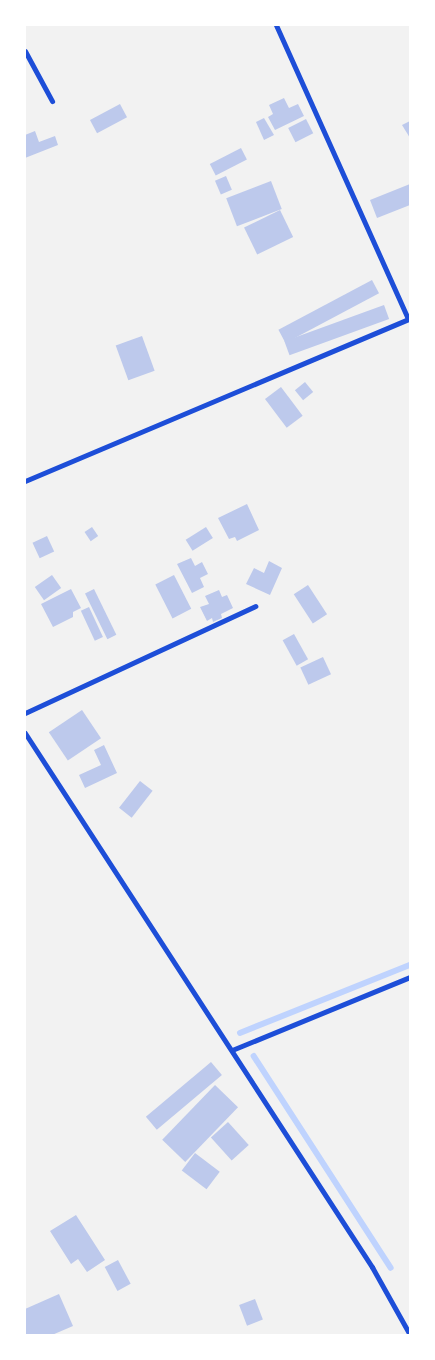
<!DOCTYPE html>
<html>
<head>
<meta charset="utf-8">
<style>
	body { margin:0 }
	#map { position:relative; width:435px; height:1360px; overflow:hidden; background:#f2f2f2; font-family:"IBM Plex Serif",serif }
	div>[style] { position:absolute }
	.stream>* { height:5.5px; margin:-2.75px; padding:0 2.75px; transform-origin:2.75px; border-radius:2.75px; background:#bfd3fe }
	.building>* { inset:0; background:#bdc9ec; transform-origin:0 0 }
	.minor>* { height:5px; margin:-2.5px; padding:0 2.5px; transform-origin:2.5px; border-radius:2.5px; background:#1d4ed8 }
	span { translate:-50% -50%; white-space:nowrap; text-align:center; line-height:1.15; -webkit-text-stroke:4px #fff; paint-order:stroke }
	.frame { position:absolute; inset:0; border:26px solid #fff; pointer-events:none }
</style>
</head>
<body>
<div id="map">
	<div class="stream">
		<i style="left:240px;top:1033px;width:183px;rotate:-21.8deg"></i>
		<i style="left:254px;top:1056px;width:252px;rotate:57.1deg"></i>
	</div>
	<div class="building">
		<i style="clip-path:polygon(284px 98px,289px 108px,298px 104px,304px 116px,275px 130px,268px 117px,273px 114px,269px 105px)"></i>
		<i style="left:120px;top:104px;width:15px;height:34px;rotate:62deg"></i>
		<i style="clip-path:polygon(264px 118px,274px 135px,264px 140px,256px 122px)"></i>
		<i style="left:306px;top:119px;width:16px;height:20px;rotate:63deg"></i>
		<i style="clip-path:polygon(410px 121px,410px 138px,402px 125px)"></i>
		<i style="clip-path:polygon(35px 131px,39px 142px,55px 136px,58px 145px,25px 158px,25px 135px)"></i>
		<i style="left:241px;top:148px;width:13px;height:35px;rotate:63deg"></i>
		<i style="left:226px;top:176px;width:15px;height:12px;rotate:67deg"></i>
		<i style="left:271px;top:181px;width:30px;height:48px;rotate:69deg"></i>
		<i style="clip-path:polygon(410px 184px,410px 205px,377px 218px,370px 200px)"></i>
		<i style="left:280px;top:210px;width:30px;height:40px;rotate:64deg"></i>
		<i style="left:372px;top:280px;width:15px;height:106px;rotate:62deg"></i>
		<i style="left:384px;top:305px;width:15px;height:106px;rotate:70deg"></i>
		<i style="left:142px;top:336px;width:37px;height:28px;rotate:70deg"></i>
		<i style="left:305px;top:382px;width:13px;height:13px;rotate:51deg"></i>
		<i style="left:281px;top:387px;width:36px;height:20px;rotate:53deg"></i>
		<i style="clip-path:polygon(247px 504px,259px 530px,237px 541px,235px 537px,229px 539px,218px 518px)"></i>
		<i style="left:92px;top:527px;width:11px;height:9px;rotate:56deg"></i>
		<i style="left:206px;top:527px;width:13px;height:24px;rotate:58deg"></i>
		<i style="left:47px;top:536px;width:17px;height:16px;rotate:65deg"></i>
		<i style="clip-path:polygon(191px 558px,195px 566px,202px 562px,208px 574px,200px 578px,204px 587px,192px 593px,177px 564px)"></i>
		<i style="clip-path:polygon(269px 561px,282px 568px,270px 595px,246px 584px,254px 568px,264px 573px)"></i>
		<i style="left:52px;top:575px;width:16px;height:21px;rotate:55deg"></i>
		<i style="left:174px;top:575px;width:38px;height:21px;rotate:63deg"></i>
		<i style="left:308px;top:585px;width:35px;height:17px;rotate:57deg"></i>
		<i style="clip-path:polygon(71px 589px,81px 608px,73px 612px,73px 617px,53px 627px,41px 604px)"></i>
		<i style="left:94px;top:589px;width:51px;height:10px;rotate:64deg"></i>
		<i style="clip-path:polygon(219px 590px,222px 597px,227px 595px,233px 608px,221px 614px,222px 618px,213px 622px,212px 618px,207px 621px,200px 607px,209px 604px,205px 596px)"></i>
		<i style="left:89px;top:607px;width:33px;height:9px;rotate:65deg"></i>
		<i style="left:294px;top:634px;width:29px;height:13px;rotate:61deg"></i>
		<i style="left:323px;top:657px;width:19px;height:25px;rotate:65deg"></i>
		<i style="left:82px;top:710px;width:34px;height:40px;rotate:56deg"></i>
		<i style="clip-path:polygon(104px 745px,117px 773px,85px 788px,79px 775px,101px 765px,94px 750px)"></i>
		<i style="left:140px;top:781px;width:16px;height:34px;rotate:38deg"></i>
		<i style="left:211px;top:1062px;width:17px;height:85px;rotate:50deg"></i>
		<i style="left:215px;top:1085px;width:32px;height:76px;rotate:44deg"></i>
		<i style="left:228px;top:1122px;width:31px;height:23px;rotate:48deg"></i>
		<i style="left:195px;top:1153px;width:31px;height:22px;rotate:37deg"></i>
		<i style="clip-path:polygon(76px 1215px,105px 1260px,87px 1272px,78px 1259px,71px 1264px,50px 1231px)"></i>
		<i style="left:118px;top:1260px;width:27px;height:15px;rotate:62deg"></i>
		<i style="clip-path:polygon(59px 1294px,73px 1326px,52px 1335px,25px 1335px,25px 1309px)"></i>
		<i style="left:255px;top:1299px;width:22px;height:17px;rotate:69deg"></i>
	</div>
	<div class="minor">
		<i style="left:276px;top:25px;width:322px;rotate:65.8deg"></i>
		<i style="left:25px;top:51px;width:57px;rotate:61.6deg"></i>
		<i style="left:25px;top:481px;width:418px;rotate:-22.9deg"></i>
		<i style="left:25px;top:713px;width:254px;rotate:-24.9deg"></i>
		<i style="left:25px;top:733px;width:637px;rotate:56.98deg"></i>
		<i style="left:372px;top:1267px;width:78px;rotate:60.8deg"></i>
		<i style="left:232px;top:1050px;width:192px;rotate:-22.3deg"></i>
	</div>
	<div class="frame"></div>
</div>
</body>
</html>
